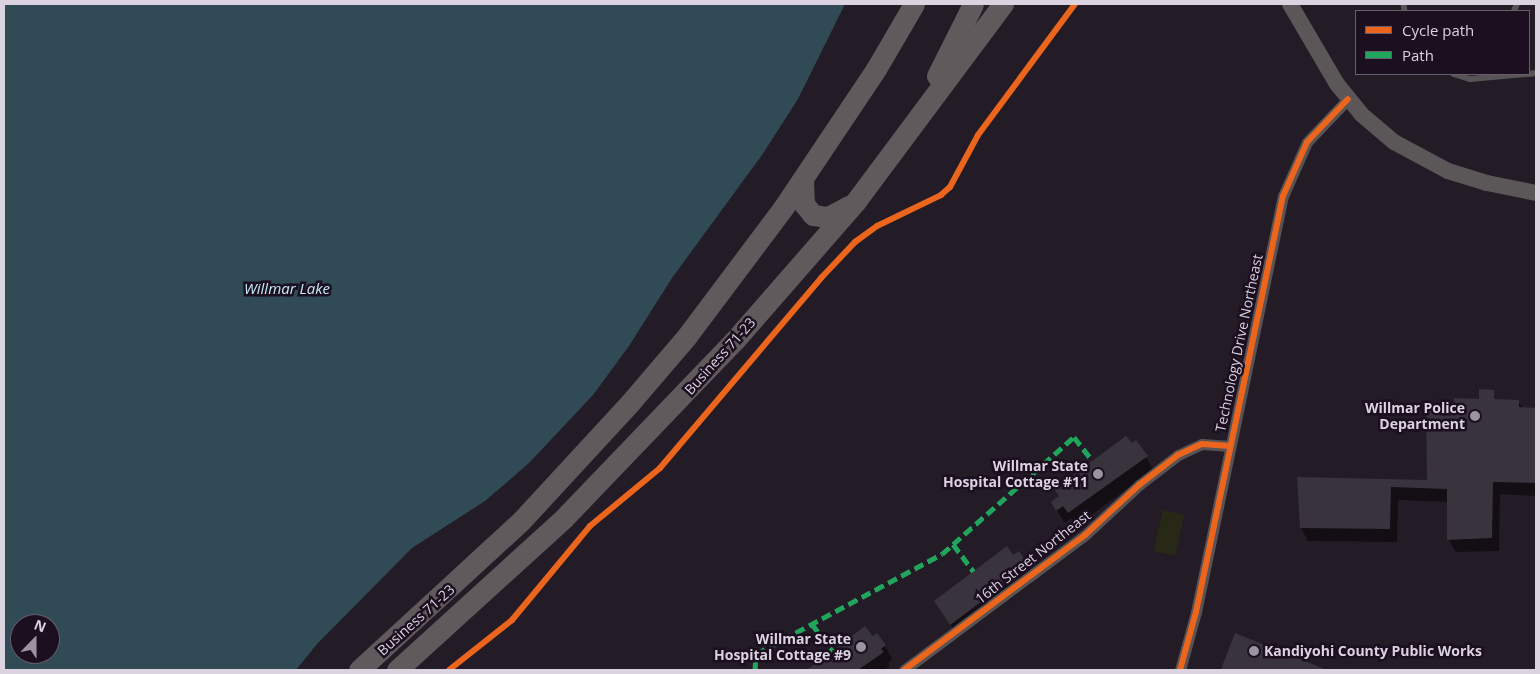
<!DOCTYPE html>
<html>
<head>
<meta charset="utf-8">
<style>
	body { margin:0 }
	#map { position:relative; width:1540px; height:674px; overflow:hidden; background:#231c26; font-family:"Open Sans",sans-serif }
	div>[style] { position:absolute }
	.green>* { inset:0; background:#272816; transform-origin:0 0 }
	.water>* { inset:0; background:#304a56 }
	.shadow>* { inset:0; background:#0007 }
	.building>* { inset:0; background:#39333e }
	.lane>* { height:5.5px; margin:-2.75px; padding:0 2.75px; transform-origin:2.75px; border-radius:2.75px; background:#585354 }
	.street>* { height:11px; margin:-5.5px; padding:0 5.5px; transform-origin:5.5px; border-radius:5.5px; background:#585354 }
	.secondary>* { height:16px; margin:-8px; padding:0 8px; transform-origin:8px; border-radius:8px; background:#5b5657 }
	.highway>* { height:21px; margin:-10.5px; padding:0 10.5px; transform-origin:10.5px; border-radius:10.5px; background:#615a5d }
	.quiet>* { height:5px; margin-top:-2.5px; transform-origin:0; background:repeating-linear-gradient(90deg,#20a55d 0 10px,transparent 0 15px) }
	.cycleway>* { height:6px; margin:-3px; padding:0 3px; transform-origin:3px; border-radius:3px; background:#eb651d }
	.dots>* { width:14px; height:14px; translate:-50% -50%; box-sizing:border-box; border:2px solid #1b0f20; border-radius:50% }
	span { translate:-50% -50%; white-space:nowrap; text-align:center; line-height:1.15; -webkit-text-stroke:5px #1b0f20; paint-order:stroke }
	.street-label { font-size:14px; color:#dbd3e0 }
	.poi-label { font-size:14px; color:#dbd3e0; font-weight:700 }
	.right { translate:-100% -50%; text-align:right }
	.left { translate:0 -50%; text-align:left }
	.water-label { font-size:15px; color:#c6e9f9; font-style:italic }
	.frame { position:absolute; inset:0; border:5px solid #dbd3e0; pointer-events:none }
	.legend { position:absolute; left:1355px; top:10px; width:175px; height:65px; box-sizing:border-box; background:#1b0f20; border:1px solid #685d6d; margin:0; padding:6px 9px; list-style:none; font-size:15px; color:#dbd3e0 }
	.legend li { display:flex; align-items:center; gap:10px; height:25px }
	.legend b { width:25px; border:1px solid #685d6d }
	.north { position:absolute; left:10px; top:614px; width:50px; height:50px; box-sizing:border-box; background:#1b0f20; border:1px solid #685d6d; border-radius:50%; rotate:22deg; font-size:14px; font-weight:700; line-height:20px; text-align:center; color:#dbd3e0 }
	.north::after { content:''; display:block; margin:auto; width:18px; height:22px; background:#9b939f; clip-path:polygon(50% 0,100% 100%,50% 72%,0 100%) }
</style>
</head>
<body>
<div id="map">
	<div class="green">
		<i style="left:1163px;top:510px;width:22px;height:42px;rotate:13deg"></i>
	</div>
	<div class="water">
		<i style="clip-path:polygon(evenodd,4px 4px,845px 4px,798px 99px,762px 155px,672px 278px,629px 346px,593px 395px,529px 463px,485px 501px,412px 548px,317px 644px,296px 670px,4px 670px,4px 4px,20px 624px,50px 624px,50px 654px,20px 654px,20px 624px)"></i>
	</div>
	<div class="shadow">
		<i style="clip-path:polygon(1518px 401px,1523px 408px,1536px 409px,1536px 496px,1500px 494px,1499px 551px,1456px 552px,1448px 539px,1448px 502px,1398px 500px,1397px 542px,1308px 541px,1301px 528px,1298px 478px,1428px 481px,1455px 406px)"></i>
		<i style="clip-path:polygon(1136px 442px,1154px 470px,1077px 525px,1071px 518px,1065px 523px,1052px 503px)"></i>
		<i style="clip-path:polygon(1027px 564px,1034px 578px,1031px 584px,959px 637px,943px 614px)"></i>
		<i style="clip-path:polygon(865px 628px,885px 646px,892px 659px,888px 663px,890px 666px,884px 670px,809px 670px)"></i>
		<i style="clip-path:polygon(1236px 635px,1323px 670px,1223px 670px)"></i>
	</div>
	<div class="building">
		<i style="clip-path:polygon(1479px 389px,1494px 390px,1494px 399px,1519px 400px,1519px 407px,1536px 408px,1536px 483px,1493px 482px,1492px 538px,1447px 540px,1447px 489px,1391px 487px,1390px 529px,1300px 528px,1297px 477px,1427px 480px,1426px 404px,1454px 405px,1454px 398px,1479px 399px)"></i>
		<i style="clip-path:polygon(1126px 436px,1132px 443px,1136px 440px,1148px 456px,1068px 513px,1063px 506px,1056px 511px,1051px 502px,1059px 496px,1054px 489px)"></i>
		<i style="clip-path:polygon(1007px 546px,1013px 555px,1019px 551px,1028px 564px,1023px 568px,1024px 570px,950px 625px,934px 601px)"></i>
		<i style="clip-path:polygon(865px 626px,873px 636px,877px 633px,886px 645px,881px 649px,884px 652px,858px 670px,807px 670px)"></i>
		<i style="clip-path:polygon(1235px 633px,1327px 670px,1221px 669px)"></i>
	</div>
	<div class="lane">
		<i style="left:1404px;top:4px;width:7px;rotate:82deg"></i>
		<i style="left:1514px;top:11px;width:8px;rotate:-67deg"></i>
		<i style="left:1454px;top:74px;width:17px;rotate:17deg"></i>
		<i style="left:1470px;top:79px;width:57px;rotate:-5deg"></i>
		<i style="left:1529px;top:74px;width:7px;rotate:-8deg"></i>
	</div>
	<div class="street">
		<i style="left:904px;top:670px;width:226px;rotate:-36.7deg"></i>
		<i style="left:1085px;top:535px;width:74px;rotate:-42.8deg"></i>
		<i style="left:1139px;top:485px;width:49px;rotate:-37.6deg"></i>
		<i style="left:1178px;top:455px;width:26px;rotate:-25deg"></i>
		<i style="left:1202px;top:444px;width:28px;rotate:4deg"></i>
		<i style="left:1180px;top:670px;width:60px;rotate:-74.6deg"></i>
		<i style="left:1196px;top:612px;width:425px;rotate:-78.2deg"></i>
		<i style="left:1283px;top:196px;width:59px;rotate:-66deg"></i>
		<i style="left:1307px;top:142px;width:59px;rotate:-46.4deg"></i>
	</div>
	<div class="secondary">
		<i style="left:1290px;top:4px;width:93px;rotate:59.6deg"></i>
		<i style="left:1337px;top:84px;width:38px;rotate:51deg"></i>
		<i style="left:1361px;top:114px;width:43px;rotate:40.3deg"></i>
		<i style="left:1394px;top:142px;width:61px;rotate:28.2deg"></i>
		<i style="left:1448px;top:171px;width:41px;rotate:17.1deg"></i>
		<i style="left:1487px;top:183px;width:50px;rotate:11.5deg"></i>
	</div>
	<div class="highway">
		<i style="left:937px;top:76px;width:80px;rotate:-63.4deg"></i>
		<i style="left:803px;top:179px;width:25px;rotate:88deg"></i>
		<i style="left:804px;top:204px;width:14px;rotate:51deg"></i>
		<i style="left:813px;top:215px;width:15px;rotate:8deg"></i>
		<i style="left:828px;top:217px;width:24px;rotate:-28deg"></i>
		<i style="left:359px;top:670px;width:220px;rotate:-42.6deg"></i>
		<i style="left:521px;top:521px;width:159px;rotate:-47.3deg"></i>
		<i style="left:629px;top:404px;width:89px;rotate:-49.5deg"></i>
		<i style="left:687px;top:336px;width:160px;rotate:-53.1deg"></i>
		<i style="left:783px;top:208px;width:167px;rotate:-56.2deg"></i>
		<i style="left:876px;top:69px;width:75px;rotate:-59.7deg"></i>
		<i style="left:397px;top:670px;width:226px;rotate:-42.3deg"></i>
		<i style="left:564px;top:518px;width:245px;rotate:-46.2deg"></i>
		<i style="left:734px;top:341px;width:186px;rotate:-48.9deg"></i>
		<i style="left:856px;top:201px;width:246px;rotate:-53.3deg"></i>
	</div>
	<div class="quiet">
		<i style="left:953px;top:544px;width:34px;rotate:53deg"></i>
		<i style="left:812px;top:624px;width:34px;rotate:53deg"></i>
		<i style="left:755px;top:670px;width:16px;rotate:-86deg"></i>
		<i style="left:756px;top:654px;width:211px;rotate:-28.3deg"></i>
		<i style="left:942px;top:554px;width:176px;rotate:-41.6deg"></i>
		<i style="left:1074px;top:437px;width:29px;rotate:52deg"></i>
	</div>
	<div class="cycleway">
		<i style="left:449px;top:670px;width:80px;rotate:-38.4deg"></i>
		<i style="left:512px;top:620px;width:122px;rotate:-50.3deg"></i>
		<i style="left:590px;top:526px;width:91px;rotate:-39.6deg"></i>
		<i style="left:660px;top:468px;width:249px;rotate:-49.7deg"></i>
		<i style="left:821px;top:278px;width:50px;rotate:-46.6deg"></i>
		<i style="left:855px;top:242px;width:27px;rotate:-36deg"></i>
		<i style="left:877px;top:226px;width:71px;rotate:-25.8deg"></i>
		<i style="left:941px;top:195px;width:12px;rotate:-42deg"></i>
		<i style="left:950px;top:187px;width:59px;rotate:-61.7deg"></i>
		<i style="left:978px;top:135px;width:163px;rotate:-53.5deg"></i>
		<i style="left:904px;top:670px;width:226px;rotate:-36.7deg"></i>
		<i style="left:1085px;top:535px;width:74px;rotate:-42.8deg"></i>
		<i style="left:1139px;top:485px;width:49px;rotate:-37.6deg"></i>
		<i style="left:1178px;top:455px;width:26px;rotate:-25deg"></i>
		<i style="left:1202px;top:444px;width:28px;rotate:4deg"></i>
		<i style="left:1180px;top:670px;width:60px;rotate:-74.6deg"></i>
		<i style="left:1196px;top:612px;width:425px;rotate:-78.2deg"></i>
		<i style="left:1283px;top:196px;width:59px;rotate:-66deg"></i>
		<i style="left:1307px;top:142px;width:59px;rotate:-46.4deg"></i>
	</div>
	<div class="dots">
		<i style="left:1475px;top:416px;background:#9b939f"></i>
		<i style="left:1098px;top:474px;background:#9b939f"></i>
		<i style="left:861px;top:647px;background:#9b939f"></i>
		<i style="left:1254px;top:651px;background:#9b939f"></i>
	</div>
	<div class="street-label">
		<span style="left:1239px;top:343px;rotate:-78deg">Technology Drive Northeast</span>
		<span style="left:720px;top:356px;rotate:-48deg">Business 71-23</span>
		<span style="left:1033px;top:557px;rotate:-38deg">16th Street Northeast</span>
		<span style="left:416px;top:620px;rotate:-42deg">Business 71-23</span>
	</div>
	<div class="poi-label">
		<span class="right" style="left:1465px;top:416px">Willmar Police<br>Department</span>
		<span class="right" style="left:1088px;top:474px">Willmar State<br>Hospital Cottage #11</span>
		<span class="right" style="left:851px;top:647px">Willmar State<br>Hospital Cottage #9</span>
		<span class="left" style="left:1264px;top:651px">Kandiyohi County Public Works</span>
	</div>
	<div class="water-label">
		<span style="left:287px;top:289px">Willmar Lake</span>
	</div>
	<div class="frame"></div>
	<ul class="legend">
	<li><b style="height:6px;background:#eb651d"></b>Cycle path</li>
	<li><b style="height:6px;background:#20a55d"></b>Path</li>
	</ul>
	<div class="north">N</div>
</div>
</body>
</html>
